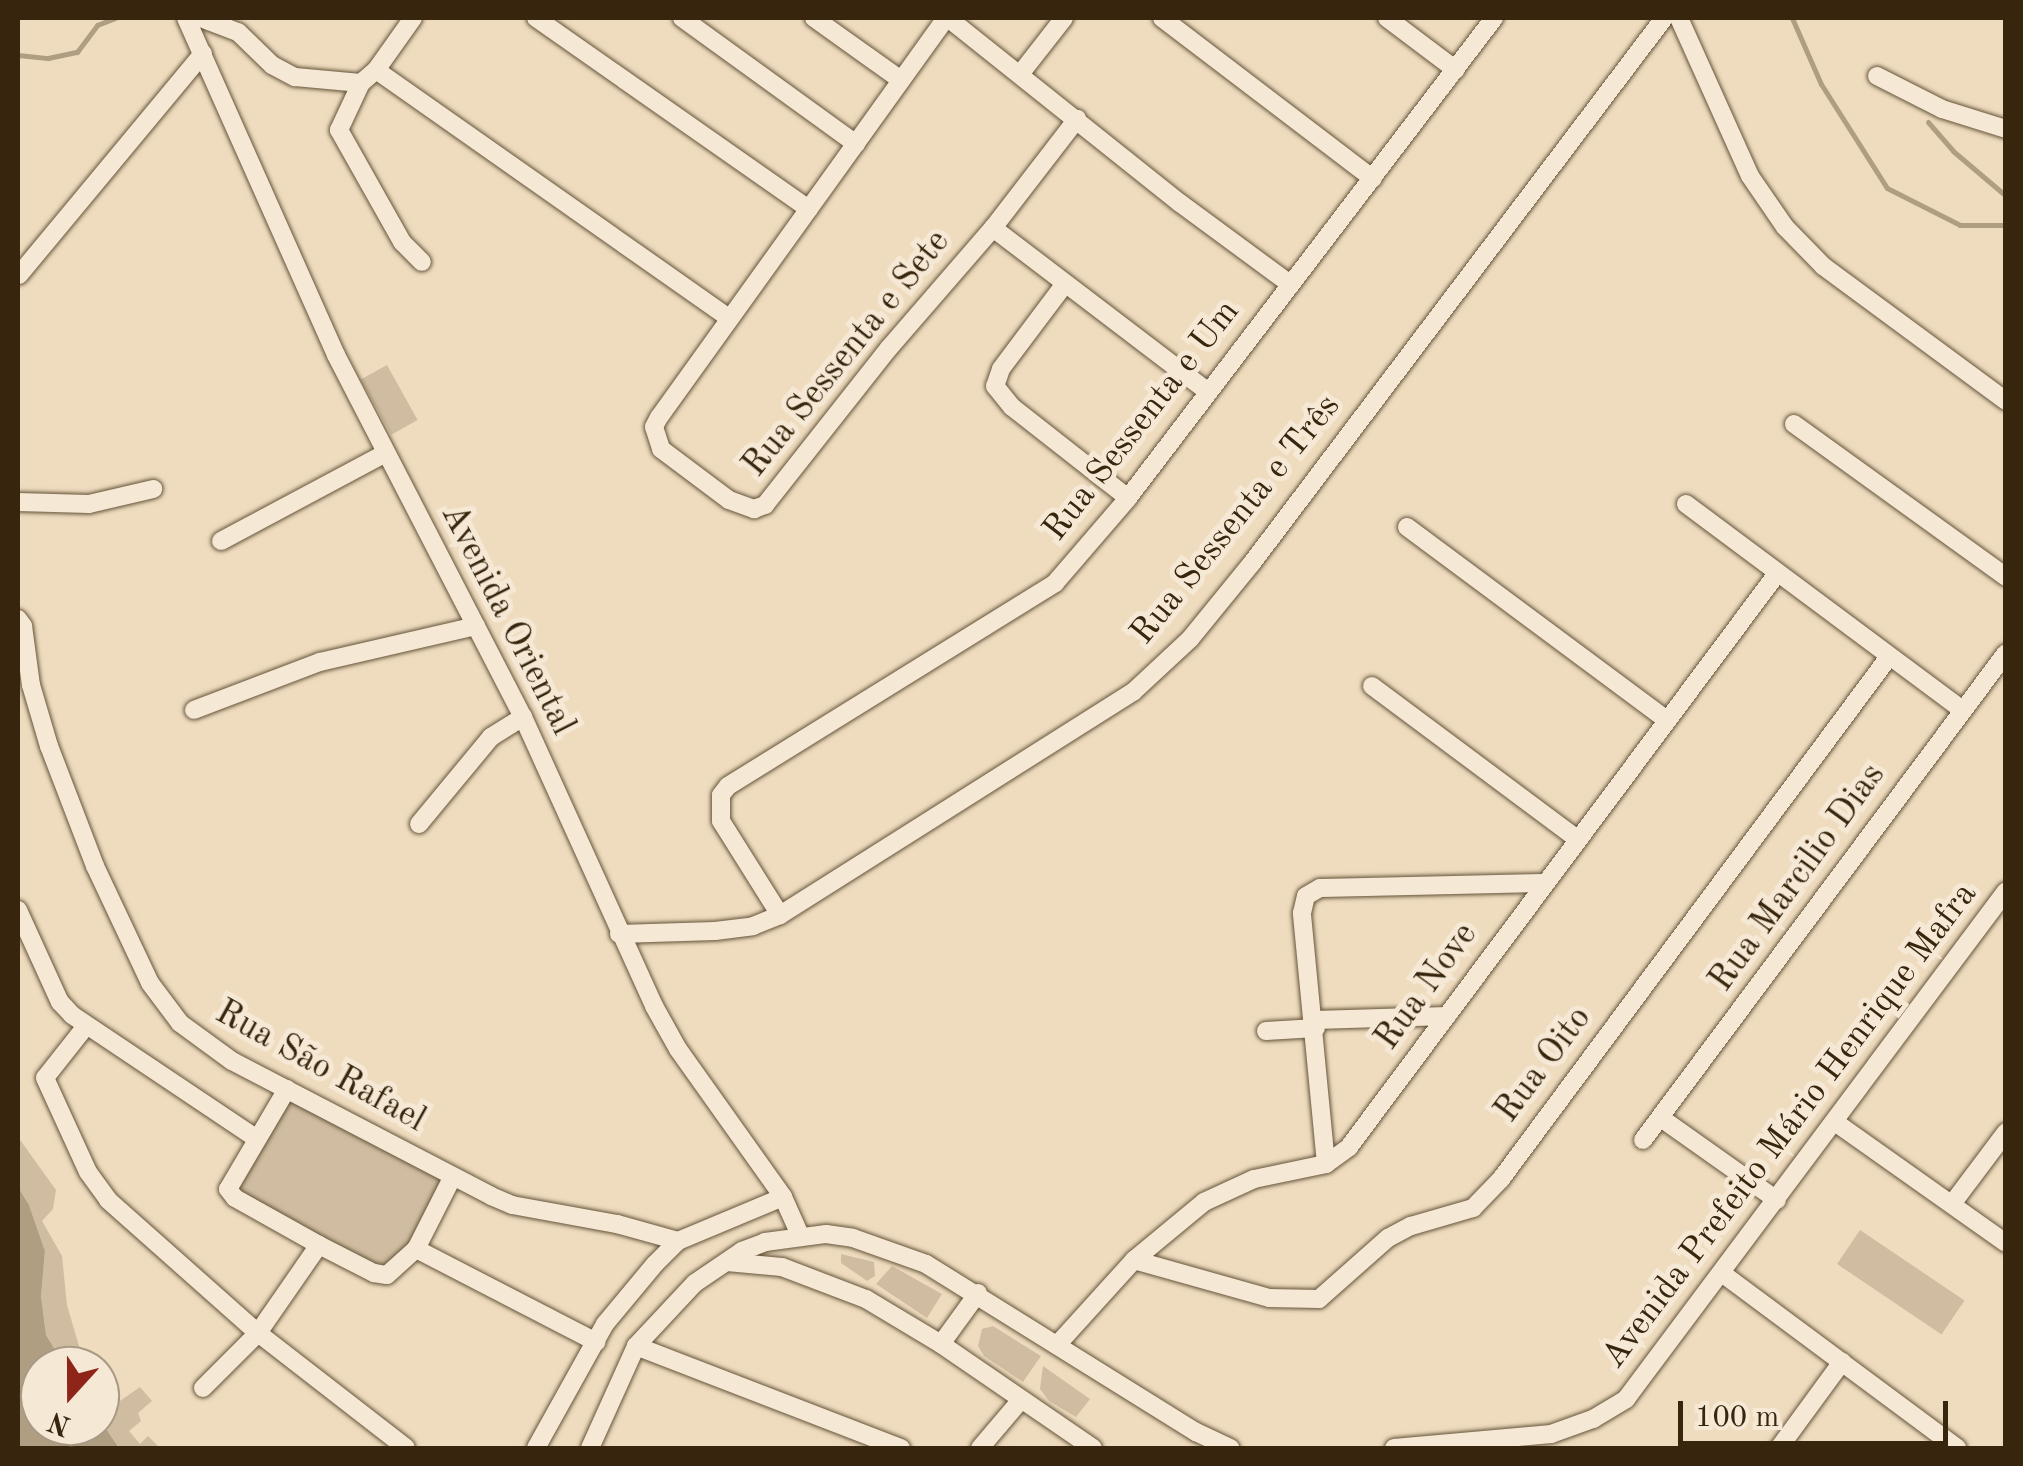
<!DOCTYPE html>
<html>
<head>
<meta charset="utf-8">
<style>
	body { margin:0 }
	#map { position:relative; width:2023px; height:1466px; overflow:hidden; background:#efdcbf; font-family:"Old Standard TT",serif }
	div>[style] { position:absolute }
	.green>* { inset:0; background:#d0bda1; transform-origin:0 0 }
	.water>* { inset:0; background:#b09e82 }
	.stream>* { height:5px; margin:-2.5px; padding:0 2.5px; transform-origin:2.5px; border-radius:2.5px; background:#b09e82 }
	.roads { filter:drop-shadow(0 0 2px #65543a) drop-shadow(0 0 2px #65543a) }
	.minor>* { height:18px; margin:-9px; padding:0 9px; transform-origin:9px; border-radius:9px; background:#f5e8d5 }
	span { translate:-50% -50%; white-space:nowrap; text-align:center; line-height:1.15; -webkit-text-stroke:10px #f5e8d5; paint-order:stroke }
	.street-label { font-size:35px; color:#37260d }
	.frame { position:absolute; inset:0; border:20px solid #37260d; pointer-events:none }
	.north { position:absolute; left:20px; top:1346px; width:100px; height:100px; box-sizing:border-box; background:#f5e8d5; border:2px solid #a99a85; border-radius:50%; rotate:201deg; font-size:28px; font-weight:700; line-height:40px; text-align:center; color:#37260d }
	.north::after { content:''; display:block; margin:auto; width:35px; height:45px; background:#8f2418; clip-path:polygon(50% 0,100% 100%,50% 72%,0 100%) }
	.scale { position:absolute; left:1678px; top:1401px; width:270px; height:45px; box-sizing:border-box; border:5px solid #37260d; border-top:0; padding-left:12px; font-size:30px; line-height:35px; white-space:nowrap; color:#37260d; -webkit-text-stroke:8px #f5e8d5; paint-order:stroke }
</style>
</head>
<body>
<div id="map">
	<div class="green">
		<i style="left:387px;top:365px;width:63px;height:30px;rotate:61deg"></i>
		<i style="clip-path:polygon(287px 1089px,452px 1178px,416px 1249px,387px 1275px,235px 1198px,230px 1179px)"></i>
		<i style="clip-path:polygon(18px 1137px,56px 1190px,53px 1209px,42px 1221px,62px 1256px,67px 1305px,81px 1353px,90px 1366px,65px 1366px,46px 1335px,41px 1296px,45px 1251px,29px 1205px,18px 1187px)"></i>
		<i style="left:1860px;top:1230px;width:126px;height:41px;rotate:34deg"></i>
		<i style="clip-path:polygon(841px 1254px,874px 1262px,875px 1276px,867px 1281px,841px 1263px)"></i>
		<i style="clip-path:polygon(892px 1266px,942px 1294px,927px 1318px,876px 1284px)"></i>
		<i style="clip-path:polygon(993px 1326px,1041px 1356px,1023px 1382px,984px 1356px,978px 1346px,982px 1329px)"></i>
		<i style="clip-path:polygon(1043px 1366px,1090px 1399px,1076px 1417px,1049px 1401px,1040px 1389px)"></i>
		<i style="clip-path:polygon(100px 1380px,117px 1403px,140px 1387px,152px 1401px,138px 1413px,141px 1421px,129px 1431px,140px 1444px,148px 1436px,160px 1448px,119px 1448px,100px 1420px)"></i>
	</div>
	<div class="water">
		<i style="clip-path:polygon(18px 1187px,29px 1205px,45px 1251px,41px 1296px,46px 1335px,65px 1366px,40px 1366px,40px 1426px,100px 1426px,100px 1420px,119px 1448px,18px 1448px)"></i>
	</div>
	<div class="stream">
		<i style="left:1792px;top:18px;width:72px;rotate:66.3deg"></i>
		<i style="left:1821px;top:84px;width:123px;rotate:57.6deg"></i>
		<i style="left:1887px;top:188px;width:82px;rotate:26.9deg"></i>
		<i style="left:1960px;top:225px;width:46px"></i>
		<i style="left:18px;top:55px;width:30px;rotate:6deg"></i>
		<i style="left:48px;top:58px;width:30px;rotate:-12deg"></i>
		<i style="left:77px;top:52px;width:34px;rotate:-53deg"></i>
		<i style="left:97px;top:25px;width:19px;rotate:-21deg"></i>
		<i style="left:1928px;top:122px;width:38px;rotate:49deg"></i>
		<i style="left:1953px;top:151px;width:70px;rotate:40.3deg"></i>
	</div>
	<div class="roads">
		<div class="minor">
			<i style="left:186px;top:18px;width:369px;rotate:66deg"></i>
			<i style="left:336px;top:355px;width:407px;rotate:62.7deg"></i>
			<i style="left:523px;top:717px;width:317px;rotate:65.6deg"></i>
			<i style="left:654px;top:1006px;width:49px;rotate:60.8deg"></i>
			<i style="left:678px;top:1049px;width:181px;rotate:54.6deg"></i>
			<i style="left:783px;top:1197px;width:42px;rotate:65.9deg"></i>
			<i style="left:201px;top:18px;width:40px;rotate:21deg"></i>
			<i style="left:238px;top:32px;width:47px;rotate:44.1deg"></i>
			<i style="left:272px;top:65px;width:26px;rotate:28deg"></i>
			<i style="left:295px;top:77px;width:66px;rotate:5.2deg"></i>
			<i style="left:413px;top:18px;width:64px;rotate:125.4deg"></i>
			<i style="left:376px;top:70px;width:20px;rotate:139deg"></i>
			<i style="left:361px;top:83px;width:52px;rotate:115.1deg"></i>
			<i style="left:339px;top:130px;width:129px;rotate:60.6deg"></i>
			<i style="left:402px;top:242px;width:28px;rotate:45deg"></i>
			<i style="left:536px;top:18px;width:333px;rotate:35deg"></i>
			<i style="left:682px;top:18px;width:215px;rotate:35.9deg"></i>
			<i style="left:814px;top:18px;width:107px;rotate:35.5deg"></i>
			<i style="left:946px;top:18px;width:491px;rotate:125.7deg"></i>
			<i style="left:659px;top:417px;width:11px;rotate:117deg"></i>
			<i style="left:654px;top:427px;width:23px;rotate:72deg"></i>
			<i style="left:661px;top:449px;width:85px;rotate:36.9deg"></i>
			<i style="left:729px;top:500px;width:27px;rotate:20deg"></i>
			<i style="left:754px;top:509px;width:12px;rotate:-20deg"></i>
			<i style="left:765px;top:505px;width:200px;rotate:-51.7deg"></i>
			<i style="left:889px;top:348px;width:159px;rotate:-49.1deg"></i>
			<i style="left:993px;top:228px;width:138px;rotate:-52.4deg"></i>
			<i style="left:948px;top:18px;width:297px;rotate:38.6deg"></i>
			<i style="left:1180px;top:203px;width:137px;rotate:36.4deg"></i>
			<i style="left:1162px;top:18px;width:265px;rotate:37.3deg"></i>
			<i style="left:1387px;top:18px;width:86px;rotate:37deg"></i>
			<i style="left:1679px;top:18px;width:173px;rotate:65.8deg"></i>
			<i style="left:1750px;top:176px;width:62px;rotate:55.5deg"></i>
			<i style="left:1785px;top:227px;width:54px;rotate:45.7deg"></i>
			<i style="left:1823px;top:266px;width:227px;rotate:36.4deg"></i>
			<i style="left:376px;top:70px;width:430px;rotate:35.1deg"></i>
			<i style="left:1021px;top:73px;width:70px;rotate:-52deg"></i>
			<i style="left:1877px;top:76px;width:73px;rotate:26.9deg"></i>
			<i style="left:1942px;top:109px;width:67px;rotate:17.4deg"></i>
			<i style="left:993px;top:228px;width:269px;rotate:37.3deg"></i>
			<i style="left:19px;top:275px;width:288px;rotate:-50.3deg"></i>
			<i style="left:1064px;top:285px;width:105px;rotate:126.9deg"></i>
			<i style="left:1001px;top:369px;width:18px;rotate:109deg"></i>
			<i style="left:995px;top:386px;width:27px;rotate:51deg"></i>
			<i style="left:1012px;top:407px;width:147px;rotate:38.1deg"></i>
			<i style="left:1794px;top:424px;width:261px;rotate:35.8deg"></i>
			<i style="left:18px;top:502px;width:71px;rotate:1.6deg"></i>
			<i style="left:89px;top:504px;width:66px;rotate:-13.2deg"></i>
			<i style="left:1686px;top:504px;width:344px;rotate:36.7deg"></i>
			<i style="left:1407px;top:527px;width:324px;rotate:36.6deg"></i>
			<i style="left:221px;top:541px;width:185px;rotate:-28.1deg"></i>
			<i style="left:18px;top:619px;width:9px;rotate:54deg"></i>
			<i style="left:23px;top:626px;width:60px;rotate:82.3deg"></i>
			<i style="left:31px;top:685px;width:64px;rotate:73.6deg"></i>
			<i style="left:49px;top:746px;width:129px;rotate:69deg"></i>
			<i style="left:95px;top:866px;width:129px;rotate:64.8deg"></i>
			<i style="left:150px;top:983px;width:50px;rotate:53.1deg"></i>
			<i style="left:180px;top:1023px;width:64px;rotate:36.2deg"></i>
			<i style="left:232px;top:1061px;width:292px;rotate:27.5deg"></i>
			<i style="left:491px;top:1196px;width:23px;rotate:23deg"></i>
			<i style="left:512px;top:1205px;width:107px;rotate:10.3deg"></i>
			<i style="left:617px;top:1224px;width:63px;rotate:15.6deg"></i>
			<i style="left:1372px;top:686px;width:256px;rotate:36.7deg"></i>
			<i style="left:194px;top:710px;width:135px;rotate:-20.9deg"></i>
			<i style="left:320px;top:662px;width:160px;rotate:-13deg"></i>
			<i style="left:419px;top:824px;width:113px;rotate:-50.4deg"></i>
			<i style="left:491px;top:737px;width:38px;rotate:-32deg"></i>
			<i style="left:18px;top:910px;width:101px;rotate:65.5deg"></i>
			<i style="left:60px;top:1002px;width:18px;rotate:47deg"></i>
			<i style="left:72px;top:1015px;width:221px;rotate:33.8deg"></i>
			<i style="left:780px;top:915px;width:111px;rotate:-122.1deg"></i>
			<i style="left:721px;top:821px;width:26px;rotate:-90deg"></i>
			<i style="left:721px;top:795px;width:11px;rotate:-52deg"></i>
			<i style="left:728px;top:786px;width:385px;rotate:-31.8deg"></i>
			<i style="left:1055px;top:583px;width:112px;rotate:-49.3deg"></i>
			<i style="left:1128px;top:498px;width:604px;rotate:-52.67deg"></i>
			<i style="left:619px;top:934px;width:96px;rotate:-1.8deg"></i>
			<i style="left:715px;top:931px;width:38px;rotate:-7deg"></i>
			<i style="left:753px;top:926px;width:29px;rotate:-22deg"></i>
			<i style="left:780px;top:915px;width:418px;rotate:-32.3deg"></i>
			<i style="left:1133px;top:692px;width:78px;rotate:-42.9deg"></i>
			<i style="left:1190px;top:639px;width:98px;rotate:-50.8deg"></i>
			<i style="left:1252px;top:563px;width:683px;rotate:-52.91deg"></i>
			<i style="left:1315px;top:1020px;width:132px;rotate:-1.7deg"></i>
			<i style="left:86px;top:1026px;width:66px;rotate:128.3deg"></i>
			<i style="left:45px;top:1078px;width:103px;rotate:65.4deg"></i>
			<i style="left:88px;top:1172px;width:34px;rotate:54deg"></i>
			<i style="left:108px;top:1200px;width:200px;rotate:41.6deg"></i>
			<i style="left:258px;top:1333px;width:187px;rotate:37.8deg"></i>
			<i style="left:1266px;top:1031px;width:50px;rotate:-3.4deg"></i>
			<i style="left:287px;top:1089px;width:116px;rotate:120.5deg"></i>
			<i style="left:228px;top:1189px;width:11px;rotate:52deg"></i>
			<i style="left:235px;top:1198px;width:96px;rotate:29.2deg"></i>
			<i style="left:319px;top:1245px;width:62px;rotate:27deg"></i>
			<i style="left:374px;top:1273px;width:13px;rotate:9deg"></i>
			<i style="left:387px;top:1275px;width:39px;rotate:-42deg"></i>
			<i style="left:416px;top:1249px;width:80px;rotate:-63.1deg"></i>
			<i style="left:1661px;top:1118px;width:142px;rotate:35.3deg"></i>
			<i style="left:1835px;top:1122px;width:209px;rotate:35.3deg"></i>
			<i style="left:1643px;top:1140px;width:607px;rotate:-53.3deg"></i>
			<i style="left:1326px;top:1164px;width:252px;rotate:-95.5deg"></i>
			<i style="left:1302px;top:913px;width:17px;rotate:-77deg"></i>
			<i style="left:1306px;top:896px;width:16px;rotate:-30deg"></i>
			<i style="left:1320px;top:888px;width:223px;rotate:-1.3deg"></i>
			<i style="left:1952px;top:1204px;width:90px;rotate:-53.1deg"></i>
			<i style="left:416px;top:1249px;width:203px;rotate:27.3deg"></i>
			<i style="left:1134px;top:1260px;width:140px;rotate:15.7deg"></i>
			<i style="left:1269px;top:1298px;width:50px;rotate:1.1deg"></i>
			<i style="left:1319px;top:1299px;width:92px;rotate:-41.5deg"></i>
			<i style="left:1388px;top:1238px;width:26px;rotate:-28deg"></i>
			<i style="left:1411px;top:1226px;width:65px;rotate:-16.2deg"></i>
			<i style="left:1473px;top:1208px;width:40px;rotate:-46deg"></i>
			<i style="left:1501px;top:1179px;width:649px;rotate:-53.39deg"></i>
			<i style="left:727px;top:1262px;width:55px;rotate:5.2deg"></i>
			<i style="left:782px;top:1267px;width:90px;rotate:20.9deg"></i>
			<i style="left:866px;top:1299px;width:87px;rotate:31deg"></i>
			<i style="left:941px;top:1344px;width:184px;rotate:34.4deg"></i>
			<i style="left:1723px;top:1274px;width:292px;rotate:36.6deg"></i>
			<i style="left:941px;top:1344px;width:63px;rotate:-54deg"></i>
			<i style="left:1057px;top:1345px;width:115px;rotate:-47.8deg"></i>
			<i style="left:1134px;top:1260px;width:91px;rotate:-39.6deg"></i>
			<i style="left:1204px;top:1202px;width:55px;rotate:-24.7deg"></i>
			<i style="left:1254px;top:1179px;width:74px;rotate:-11.8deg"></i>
			<i style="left:1326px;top:1164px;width:29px;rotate:-36deg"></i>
			<i style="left:1349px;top:1147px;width:714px;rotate:-53.26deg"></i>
			<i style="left:636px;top:1346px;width:284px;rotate:21.1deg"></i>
			<i style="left:203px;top:1388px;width:78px;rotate:-45deg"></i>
			<i style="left:258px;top:1333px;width:107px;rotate:-55.3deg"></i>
			<i style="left:536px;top:1448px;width:142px;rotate:-60.9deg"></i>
			<i style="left:605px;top:1324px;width:78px;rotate:-50.2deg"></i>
			<i style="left:655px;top:1264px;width:33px;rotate:-45deg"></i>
			<i style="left:678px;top:1241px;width:114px;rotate:-22.7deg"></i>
			<i style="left:590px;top:1448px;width:112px;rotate:-65.7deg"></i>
			<i style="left:636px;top:1346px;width:86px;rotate:-46.9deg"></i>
			<i style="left:695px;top:1283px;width:57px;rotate:-34.2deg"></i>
			<i style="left:742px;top:1251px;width:25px;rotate:-21deg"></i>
			<i style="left:765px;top:1242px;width:62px;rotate:-7.5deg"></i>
			<i style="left:826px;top:1234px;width:27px;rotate:8deg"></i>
			<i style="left:853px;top:1238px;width:77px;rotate:19.6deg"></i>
			<i style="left:926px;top:1264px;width:318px;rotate:31.9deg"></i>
			<i style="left:1196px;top:1432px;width:38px;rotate:25deg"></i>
			<i style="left:980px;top:1448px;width:62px;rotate:-49.6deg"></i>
			<i style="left:1394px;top:1448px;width:158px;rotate:-5.1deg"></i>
			<i style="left:1551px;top:1434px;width:45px;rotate:-19.7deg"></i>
			<i style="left:1593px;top:1419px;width:39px;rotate:-31deg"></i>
			<i style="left:1626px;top:1399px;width:634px;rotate:-53.2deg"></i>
			<i style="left:1779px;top:1448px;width:107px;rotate:-53.8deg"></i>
		</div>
	</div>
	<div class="street-label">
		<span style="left:847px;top:354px;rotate:-51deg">Rua Sessenta e Sete</span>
		<span style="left:1142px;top:421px;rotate:-52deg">Rua Sessenta e Um</span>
		<span style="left:1236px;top:520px;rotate:-51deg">Rua Sessenta e Três</span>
		<span style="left:507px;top:620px;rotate:63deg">Avenida Oriental</span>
		<span style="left:1798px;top:878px;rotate:-54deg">Rua Marcilio Dias</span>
		<span style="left:1427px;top:987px;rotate:-54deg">Rua Nove</span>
		<span style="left:1544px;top:1065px;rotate:-53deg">Rua Oito</span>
		<span style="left:320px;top:1067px;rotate:29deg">Rua São Rafael</span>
		<span style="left:1790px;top:1126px;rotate:-53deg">Avenida Prefeito Mário Henrique Mafra</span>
	</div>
	<div class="frame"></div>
	<div class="north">N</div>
	<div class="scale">100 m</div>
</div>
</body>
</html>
